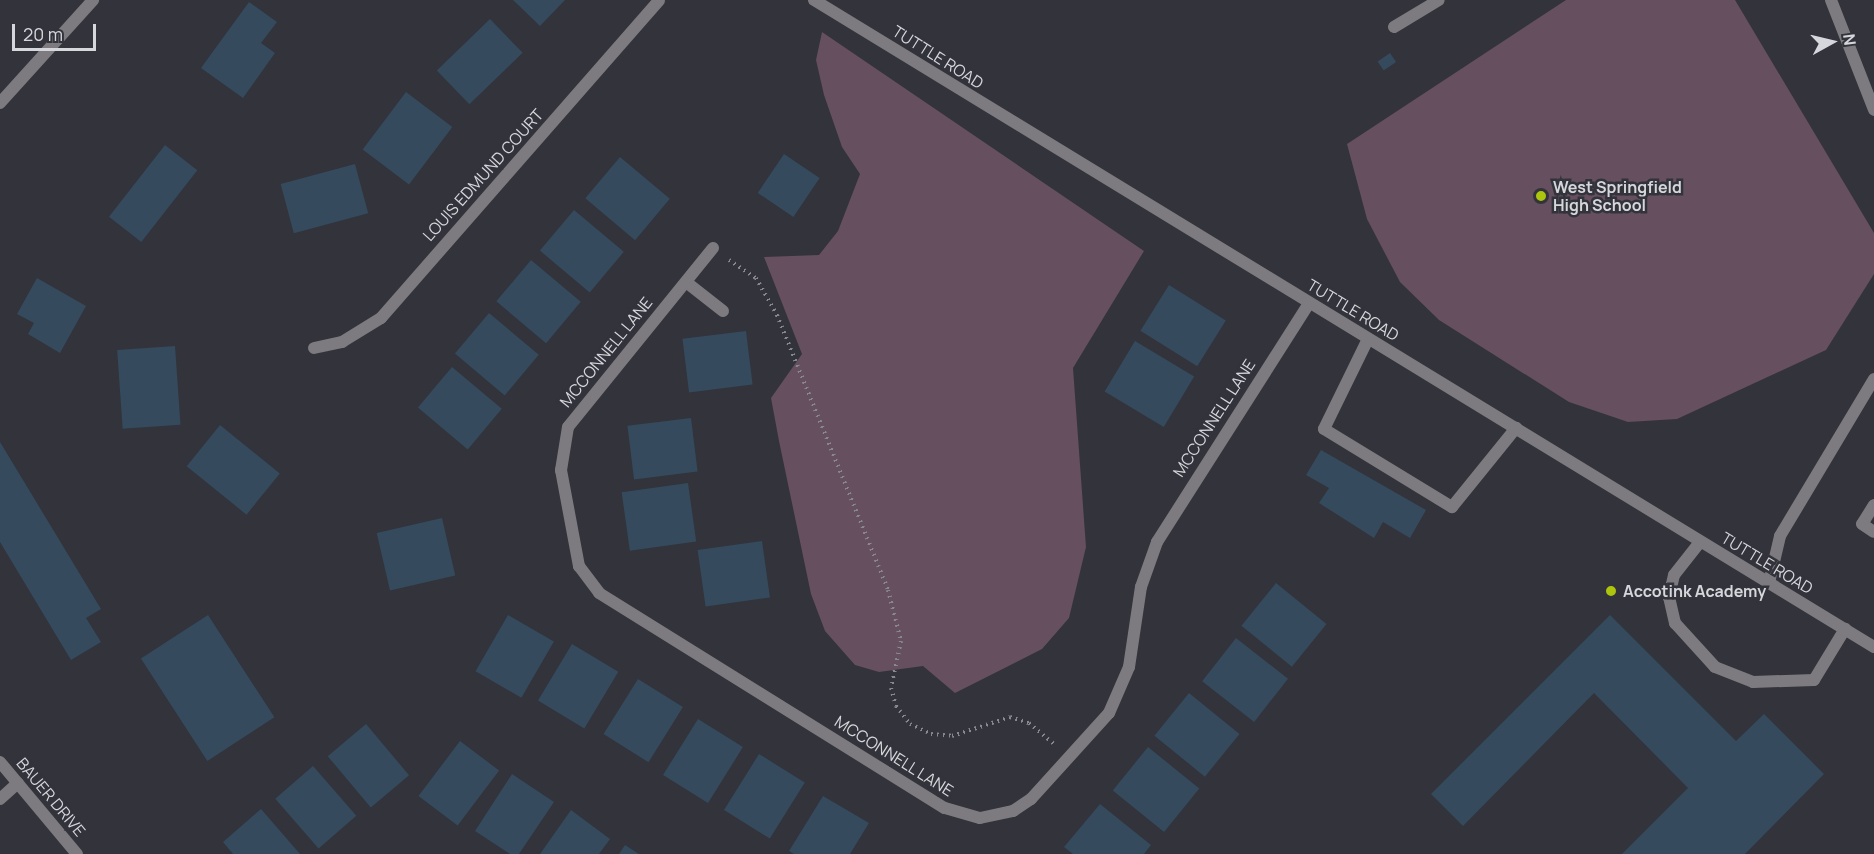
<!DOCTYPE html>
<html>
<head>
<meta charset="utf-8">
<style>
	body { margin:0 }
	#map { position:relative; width:1874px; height:854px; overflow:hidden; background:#32333b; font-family:Manrope,sans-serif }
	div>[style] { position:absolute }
	.green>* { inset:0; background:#664f5e }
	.building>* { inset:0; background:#354a5d; transform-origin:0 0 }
	.path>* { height:4px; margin-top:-2px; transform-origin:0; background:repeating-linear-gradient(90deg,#88898f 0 1.5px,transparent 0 6px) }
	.service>* { height:12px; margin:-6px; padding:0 6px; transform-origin:6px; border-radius:6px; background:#7d7b7f }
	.minor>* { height:12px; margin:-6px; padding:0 6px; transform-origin:6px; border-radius:6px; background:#7d7b7f }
	.tertiary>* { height:12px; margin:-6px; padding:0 6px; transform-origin:6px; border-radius:6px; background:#7d7b7f }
	.dots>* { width:16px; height:16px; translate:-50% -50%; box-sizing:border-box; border:3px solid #32333b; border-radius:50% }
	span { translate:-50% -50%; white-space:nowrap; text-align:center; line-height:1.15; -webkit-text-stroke:5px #32333b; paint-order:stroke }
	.street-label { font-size:16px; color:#d6d7dc }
	.poi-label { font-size:16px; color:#d6d7dc; font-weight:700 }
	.left { translate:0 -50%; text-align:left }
	.north { position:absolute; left:1802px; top:12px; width:60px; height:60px; -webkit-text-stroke:4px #32333b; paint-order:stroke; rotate:82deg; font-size:16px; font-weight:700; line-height:24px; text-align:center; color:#d6d7dc }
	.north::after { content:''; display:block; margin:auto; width:21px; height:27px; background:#d6d7dc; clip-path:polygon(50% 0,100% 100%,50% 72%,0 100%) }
	.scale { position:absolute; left:12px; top:24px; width:84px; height:27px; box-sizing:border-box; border:3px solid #d6d7dc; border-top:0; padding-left:8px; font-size:18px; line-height:21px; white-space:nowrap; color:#d6d7dc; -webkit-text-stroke:4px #32333b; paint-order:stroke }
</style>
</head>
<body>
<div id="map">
	<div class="green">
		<i style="clip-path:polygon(1566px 0,1735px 0,1874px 233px,1874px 274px,1826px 350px,1677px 419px,1628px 422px,1569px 402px,1439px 320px,1400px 282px,1367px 219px,1347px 144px)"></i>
		<i style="clip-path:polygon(822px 32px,1144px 251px,1073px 368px,1086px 547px,1069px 618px,1042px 649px,955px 693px,923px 666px,879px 672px,855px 665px,825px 631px,811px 594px,779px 441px,771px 398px,802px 354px,764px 257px,819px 255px,838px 231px,860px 174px,842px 147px,824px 95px,816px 60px)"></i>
	</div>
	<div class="building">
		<i style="clip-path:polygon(513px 0,565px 0,540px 26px)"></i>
		<i style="clip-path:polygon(249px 2px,277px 22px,261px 43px,275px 53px,243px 98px,201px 68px)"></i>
		<i style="left:490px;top:19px;width:47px;height:74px;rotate:46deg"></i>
		<i style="left:1390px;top:53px;width:11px;height:15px;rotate:56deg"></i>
		<i style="left:406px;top:92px;width:58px;height:72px;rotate:37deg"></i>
		<i style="left:165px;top:145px;width:41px;height:91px;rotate:38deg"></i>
		<i style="left:784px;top:154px;width:43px;height:47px;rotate:34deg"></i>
		<i style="left:620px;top:157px;width:65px;height:54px;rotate:40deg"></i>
		<i style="left:355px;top:164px;width:51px;height:77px;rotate:75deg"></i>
		<i style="left:574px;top:210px;width:65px;height:53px;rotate:40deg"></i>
		<i style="left:531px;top:260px;width:65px;height:54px;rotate:40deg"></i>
		<i style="clip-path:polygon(37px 278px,86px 306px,60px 353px,28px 334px,34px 323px,17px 314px)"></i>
		<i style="left:1169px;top:285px;width:67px;height:54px;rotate:32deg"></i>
		<i style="left:489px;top:313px;width:65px;height:53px;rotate:40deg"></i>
		<i style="left:746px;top:331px;width:54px;height:64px;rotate:83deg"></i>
		<i style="left:1135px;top:341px;width:69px;height:59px;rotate:31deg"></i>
		<i style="left:175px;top:346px;width:79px;height:58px;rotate:86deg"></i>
		<i style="left:452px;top:367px;width:65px;height:53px;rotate:40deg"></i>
		<i style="left:691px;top:418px;width:54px;height:64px;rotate:83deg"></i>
		<i style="left:220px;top:425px;width:77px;height:53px;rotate:39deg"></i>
		<i style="clip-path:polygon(0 442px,101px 609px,86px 618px,101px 642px,71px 660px,0 542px)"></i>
		<i style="clip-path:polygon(1321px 450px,1426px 510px,1410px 538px,1383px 522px,1374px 538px,1319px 503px,1329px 488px,1306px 475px)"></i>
		<i style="left:688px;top:483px;width:59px;height:67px;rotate:82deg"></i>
		<i style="left:442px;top:518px;width:59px;height:67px;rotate:77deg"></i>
		<i style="left:762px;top:541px;width:57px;height:65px;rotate:82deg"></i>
		<i style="left:1276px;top:583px;width:65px;height:55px;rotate:39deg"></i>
		<i style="left:208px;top:615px;width:122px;height:80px;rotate:57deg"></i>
		<i style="left:508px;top:615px;width:53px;height:65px;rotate:30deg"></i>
		<i style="clip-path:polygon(1610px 615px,1736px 741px,1764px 714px,1824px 774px,1745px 854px,1622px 854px,1688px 788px,1594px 693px,1463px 826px,1431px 794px)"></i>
		<i style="left:1236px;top:638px;width:66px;height:55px;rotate:38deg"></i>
		<i style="left:572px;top:644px;width:54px;height:66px;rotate:31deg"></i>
		<i style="left:638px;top:679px;width:53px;height:65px;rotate:32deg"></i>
		<i style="left:1189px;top:693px;width:65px;height:55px;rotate:39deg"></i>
		<i style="left:698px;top:719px;width:53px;height:66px;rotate:32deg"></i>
		<i style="left:366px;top:724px;width:67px;height:50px;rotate:50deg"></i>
		<i style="left:460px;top:741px;width:49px;height:69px;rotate:37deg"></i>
		<i style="left:1148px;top:747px;width:66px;height:56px;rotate:39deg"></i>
		<i style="left:759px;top:754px;width:54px;height:66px;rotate:32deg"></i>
		<i style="left:313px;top:766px;width:66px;height:50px;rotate:49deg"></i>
		<i style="clip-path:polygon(512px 774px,554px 802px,519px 854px,510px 854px,475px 831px)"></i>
		<i style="clip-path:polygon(823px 796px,869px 823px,850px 854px,794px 854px,789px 851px)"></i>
		<i style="clip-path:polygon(1100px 804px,1151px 845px,1144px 854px,1073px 854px,1064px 847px)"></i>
		<i style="clip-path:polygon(261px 809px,300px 854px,233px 854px,223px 842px)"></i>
		<i style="clip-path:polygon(571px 810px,610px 839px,599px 854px,540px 854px)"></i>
		<i style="clip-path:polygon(625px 845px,639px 854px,619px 854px)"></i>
	</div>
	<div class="path">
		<i style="left:729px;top:260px;width:32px;rotate:34deg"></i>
		<i style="left:756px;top:278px;width:43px;rotate:60.4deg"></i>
		<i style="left:777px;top:315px;width:297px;rotate:68deg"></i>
		<i style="left:888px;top:590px;width:53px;rotate:75.7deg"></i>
		<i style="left:901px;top:641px;width:48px;rotate:102deg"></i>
		<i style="left:891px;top:688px;width:19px;rotate:74deg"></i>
		<i style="left:896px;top:706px;width:23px;rotate:52deg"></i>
		<i style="left:910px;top:724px;width:23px;rotate:25deg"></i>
		<i style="left:931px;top:734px;width:21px;rotate:5deg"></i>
		<i style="left:952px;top:736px;width:61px;rotate:-18.1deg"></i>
		<i style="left:1010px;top:717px;width:20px;rotate:18deg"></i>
		<i style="left:1029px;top:723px;width:33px;rotate:40deg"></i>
	</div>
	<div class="service">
		<i style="left:1831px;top:0;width:118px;rotate:68.6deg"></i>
		<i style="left:1394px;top:27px;width:52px;rotate:-31deg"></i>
		<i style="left:686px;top:282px;width:47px;rotate:38.1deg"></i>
		<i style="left:1368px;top:339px;width:100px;rotate:116.1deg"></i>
		<i style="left:1324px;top:429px;width:150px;rotate:31.4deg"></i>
		<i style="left:1452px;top:507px;width:102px;rotate:-51deg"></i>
		<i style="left:1874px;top:505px;width:22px;rotate:122deg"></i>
		<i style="left:1862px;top:524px;width:14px;rotate:34deg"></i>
		<i style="left:1700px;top:542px;width:42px;rotate:128.2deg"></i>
		<i style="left:1674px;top:575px;width:23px;rotate:103deg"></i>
		<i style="left:1669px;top:597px;width:27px;rotate:77deg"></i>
		<i style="left:1675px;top:623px;width:59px;rotate:47.7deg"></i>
		<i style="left:1715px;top:667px;width:41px;rotate:21.5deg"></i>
		<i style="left:1753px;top:682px;width:61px;rotate:-1.9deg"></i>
		<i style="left:1814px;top:680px;width:60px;rotate:-58.7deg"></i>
		<i style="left:1769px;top:583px;width:48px;rotate:-76.8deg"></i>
		<i style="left:1780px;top:536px;width:183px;rotate:-59.1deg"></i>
	</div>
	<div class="minor">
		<i style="left:814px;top:0;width:1242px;rotate:31.4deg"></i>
		<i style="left:0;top:103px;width:139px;rotate:-47.9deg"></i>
		<i style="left:713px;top:248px;width:230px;rotate:129deg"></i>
		<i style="left:568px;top:427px;width:44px;rotate:99.2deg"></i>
		<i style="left:561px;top:470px;width:98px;rotate:79.4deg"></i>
		<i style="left:579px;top:566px;width:34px;rotate:53deg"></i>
		<i style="left:599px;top:593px;width:407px;rotate:31.9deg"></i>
		<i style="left:945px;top:808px;width:36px;rotate:16deg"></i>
		<i style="left:980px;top:818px;width:34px;rotate:-12deg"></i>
		<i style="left:1013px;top:811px;width:22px;rotate:-34deg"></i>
		<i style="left:1031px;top:799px;width:116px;rotate:-47.8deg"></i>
		<i style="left:1109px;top:713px;width:50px;rotate:-66.5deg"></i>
		<i style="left:1129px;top:667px;width:81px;rotate:-81.5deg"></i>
		<i style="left:1141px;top:587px;width:48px;rotate:-70.4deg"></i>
		<i style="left:1157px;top:542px;width:283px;rotate:-57.5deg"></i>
		<i style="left:314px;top:348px;width:29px;rotate:-12deg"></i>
		<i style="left:342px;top:342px;width:46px;rotate:-31.6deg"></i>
		<i style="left:381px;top:318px;width:422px;rotate:-48.8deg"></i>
		<i style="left:0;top:799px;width:24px;rotate:-42deg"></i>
	</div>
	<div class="tertiary">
		<i style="left:0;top:762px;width:120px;rotate:50.1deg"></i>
	</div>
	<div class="dots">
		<i style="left:1541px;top:196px;background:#adc60d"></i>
		<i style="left:1611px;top:591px;background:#adc60d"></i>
	</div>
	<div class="street-label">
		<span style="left:938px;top:57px;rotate:32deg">TUTTLE ROAD</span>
		<span style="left:483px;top:175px;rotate:-48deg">LOUIS EDMUND COURT</span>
		<span style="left:1353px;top:310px;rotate:31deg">TUTTLE ROAD</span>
		<span style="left:606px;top:352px;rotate:-51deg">MCCONNELL LANE</span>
		<span style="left:1214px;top:418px;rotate:-57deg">MCCONNELL LANE</span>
		<span style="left:1767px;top:563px;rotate:31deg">TUTTLE ROAD</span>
		<span style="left:894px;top:756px;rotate:32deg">MCCONNELL LANE</span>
		<span style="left:51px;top:797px;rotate:50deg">BAUER DRIVE</span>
	</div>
	<div class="poi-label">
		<span class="left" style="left:1553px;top:196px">West Springfield<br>High School</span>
		<span class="left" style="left:1623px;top:591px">Accotink Academy</span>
	</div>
	<div class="north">N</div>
	<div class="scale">20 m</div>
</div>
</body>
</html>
